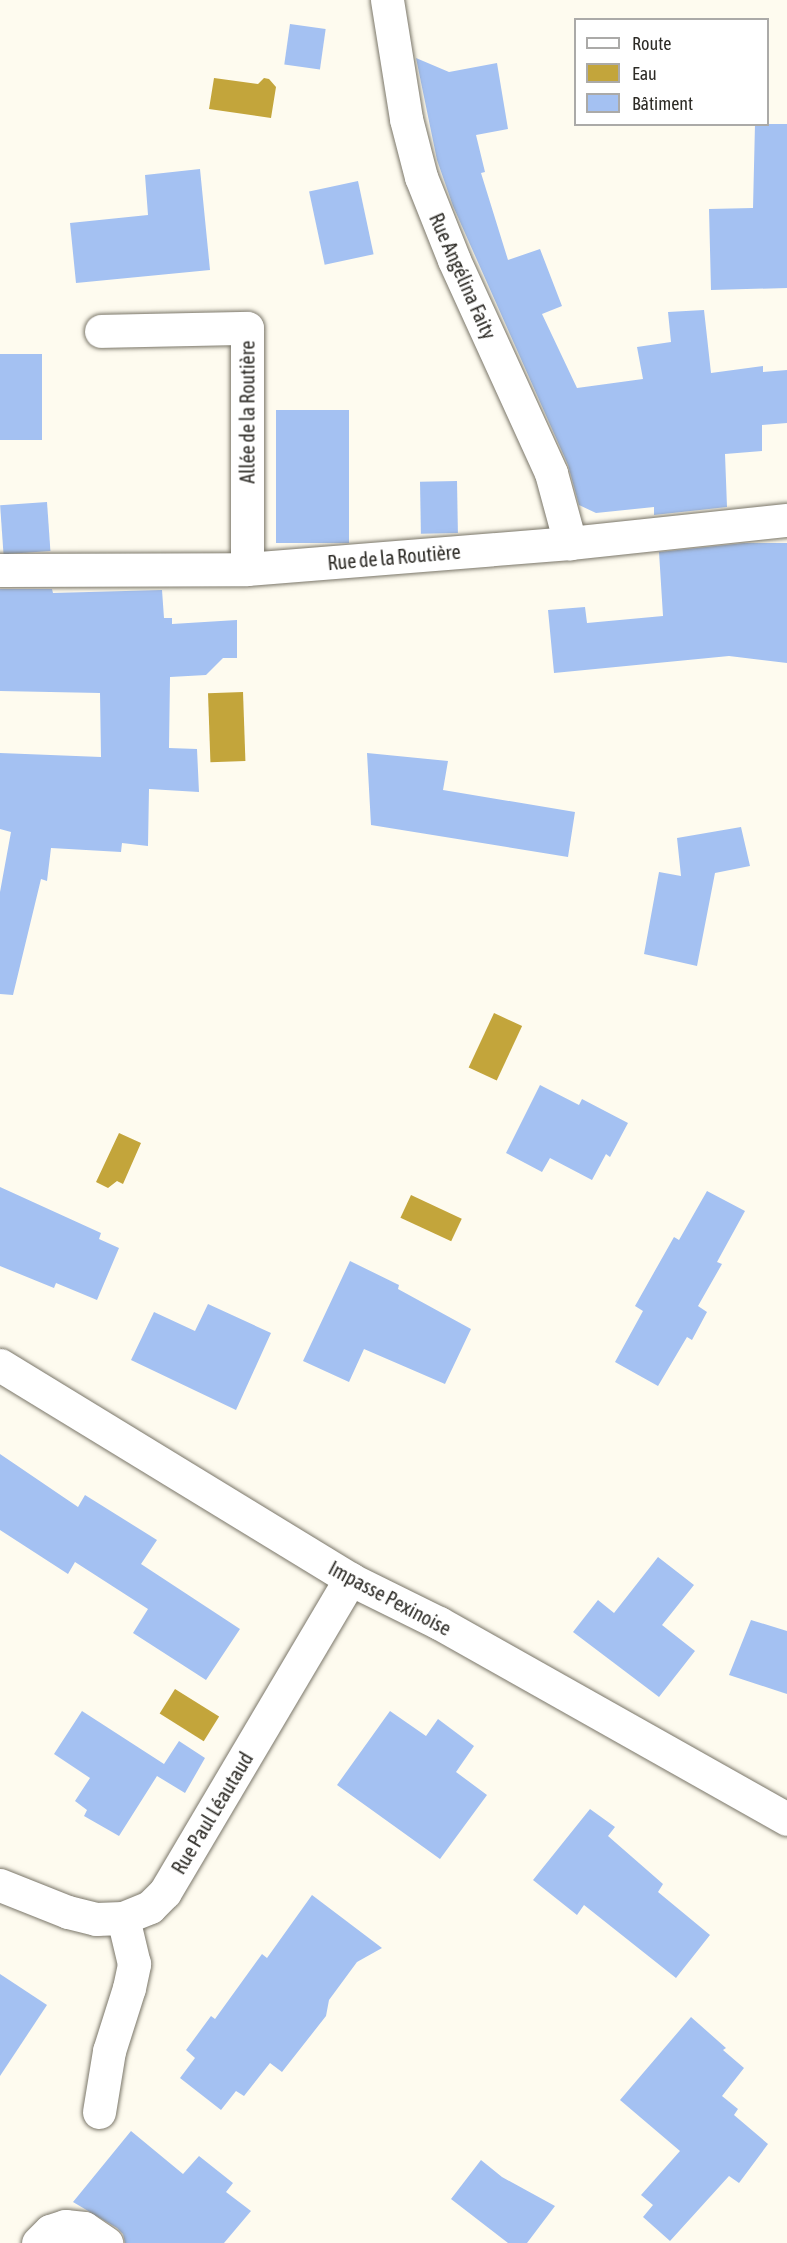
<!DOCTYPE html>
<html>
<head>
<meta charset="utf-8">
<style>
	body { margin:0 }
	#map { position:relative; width:787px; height:2243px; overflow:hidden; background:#fefbef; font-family:"Asap Condensed",sans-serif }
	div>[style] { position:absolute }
	.water>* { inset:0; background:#c3a53b; transform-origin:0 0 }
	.building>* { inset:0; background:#a4c1f2; transform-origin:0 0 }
	.roads { filter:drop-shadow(0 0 2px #7a7669) drop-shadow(0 0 2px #7a7669) }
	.minor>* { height:33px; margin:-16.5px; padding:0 16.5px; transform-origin:16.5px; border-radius:16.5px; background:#fff }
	span { translate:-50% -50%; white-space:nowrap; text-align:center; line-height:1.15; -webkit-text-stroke:4.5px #fff; paint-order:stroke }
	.street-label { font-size:20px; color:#2d2b26 }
	.legend { position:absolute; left:574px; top:18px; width:195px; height:108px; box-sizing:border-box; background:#fff; border:2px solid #abaaa8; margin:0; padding:8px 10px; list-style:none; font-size:18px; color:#2d2b26 }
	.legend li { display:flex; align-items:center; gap:12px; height:30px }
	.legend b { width:30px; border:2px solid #abaaa8 }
</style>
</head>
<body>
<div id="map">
	<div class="water">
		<i style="clip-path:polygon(214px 78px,258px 84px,264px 78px,269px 79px,276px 87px,271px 118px,209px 109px)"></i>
		<i style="left:243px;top:692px;width:69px;height:35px;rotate:88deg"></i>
		<i style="left:494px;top:1013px;width:31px;height:60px;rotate:25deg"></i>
		<i style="clip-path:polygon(119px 1133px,141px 1143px,123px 1184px,117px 1181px,108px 1188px,96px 1182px)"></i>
		<i style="left:411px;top:1195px;width:56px;height:25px;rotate:25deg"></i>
		<i style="left:175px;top:1689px;width:52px;height:29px;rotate:32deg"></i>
	</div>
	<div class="building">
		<i style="left:290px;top:24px;width:36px;height:41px;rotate:8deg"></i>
		<i style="clip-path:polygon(416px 58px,449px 72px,497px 63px,508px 129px,476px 135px,485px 172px,481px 173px,508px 260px,540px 249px,562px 306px,542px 314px,577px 388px,643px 379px,637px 347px,671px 342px,668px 312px,704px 310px,711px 373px,763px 366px,763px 372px,787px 370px,787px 423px,762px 425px,762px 451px,725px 454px,727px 507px,654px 515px,654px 507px,596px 513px,579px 505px,568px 465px,453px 206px,437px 160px)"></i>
		<i style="clip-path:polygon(755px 124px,787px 124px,787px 288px,711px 290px,709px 209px,753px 208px)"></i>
		<i style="clip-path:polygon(200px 169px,210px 270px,76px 283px,70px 223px,148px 215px,145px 175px)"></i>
		<i style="left:358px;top:181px;width:75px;height:50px;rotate:78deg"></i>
		<i style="left:0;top:354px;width:42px;height:86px"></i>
		<i style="left:276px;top:410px;width:73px;height:133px"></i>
		<i style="left:457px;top:481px;width:52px;height:37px;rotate:89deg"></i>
		<i style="left:47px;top:502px;width:49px;height:47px;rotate:86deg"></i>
		<i style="clip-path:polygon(744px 543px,787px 543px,787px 663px,729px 656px,554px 673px,548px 610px,585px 607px,587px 623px,663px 616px,659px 552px)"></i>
		<i style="clip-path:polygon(0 589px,52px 589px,53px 593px,162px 590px,164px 618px,172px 618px,172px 624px,237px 620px,237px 658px,223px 658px,206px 675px,170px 677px,169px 748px,197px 749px,199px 792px,149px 789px,148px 846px,122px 843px,121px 852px,51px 848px,47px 881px,41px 879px,13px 995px,0 994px,0 892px,11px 832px,0 829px,0 753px,101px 757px,100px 693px,0 691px)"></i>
		<i style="clip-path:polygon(367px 753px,448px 761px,443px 790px,575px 812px,568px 857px,371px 825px)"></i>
		<i style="clip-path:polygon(741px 827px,750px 866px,715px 873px,697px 966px,644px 954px,659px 872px,681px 876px,677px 838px)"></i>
		<i style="clip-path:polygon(540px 1085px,579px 1105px,582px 1099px,628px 1123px,610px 1157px,606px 1154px,592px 1180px,550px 1158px,542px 1172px,506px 1153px)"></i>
		<i style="clip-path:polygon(0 1187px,101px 1233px,99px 1239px,119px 1248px,97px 1300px,56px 1283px,54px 1288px,0 1266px)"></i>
		<i style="clip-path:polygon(707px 1191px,745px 1211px,717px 1262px,722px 1264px,698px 1306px,707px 1312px,692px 1340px,687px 1337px,658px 1386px,615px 1362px,643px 1311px,635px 1306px,674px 1237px,679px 1240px)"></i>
		<i style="clip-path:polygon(350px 1261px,399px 1285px,398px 1289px,471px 1329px,445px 1384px,364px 1349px,349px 1382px,303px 1361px)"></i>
		<i style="clip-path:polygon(208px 1304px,271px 1333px,236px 1410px,131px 1360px,154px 1312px,195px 1331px)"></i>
		<i style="clip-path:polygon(0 1454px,78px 1507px,85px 1495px,157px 1540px,141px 1564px,240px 1629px,206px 1680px,133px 1633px,148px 1609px,75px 1562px,68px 1574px,0 1530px)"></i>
		<i style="clip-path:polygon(658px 1557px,694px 1585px,662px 1625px,695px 1651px,659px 1697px,573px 1632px,598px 1600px,614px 1613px)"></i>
		<i style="clip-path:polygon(751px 1620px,787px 1631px,787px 1694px,729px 1675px)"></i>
		<i style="clip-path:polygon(82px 1711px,164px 1764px,179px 1741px,205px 1758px,185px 1793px,157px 1776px,119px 1836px,84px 1816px,87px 1810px,75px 1801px,90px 1778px,54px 1754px)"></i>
		<i style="clip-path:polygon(390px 1711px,426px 1736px,438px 1719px,474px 1746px,456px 1772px,487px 1795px,440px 1859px,337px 1785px)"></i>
		<i style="clip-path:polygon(590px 1809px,615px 1827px,608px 1836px,663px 1884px,658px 1892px,710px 1935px,676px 1978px,584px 1905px,577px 1915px,533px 1880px)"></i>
		<i style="clip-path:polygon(312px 1895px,382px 1948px,357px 1962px,329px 2000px,326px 2016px,282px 2072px,270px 2063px,244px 2096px,236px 2091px,221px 2110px,180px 2078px,195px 2058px,186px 2050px,211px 2016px,215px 2019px,262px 1954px,267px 1958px)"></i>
		<i style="clip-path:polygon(0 1974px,47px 2005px,0 2076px)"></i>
		<i style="clip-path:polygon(691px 2017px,726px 2048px,723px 2050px,744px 2068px,722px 2096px,738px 2109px,734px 2115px,768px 2144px,739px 2183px,729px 2176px,670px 2241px,643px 2217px,653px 2205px,641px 2195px,680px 2151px,620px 2100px)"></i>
		<i style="clip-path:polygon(131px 2131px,183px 2174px,199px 2156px,233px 2183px,226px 2192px,251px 2211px,224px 2243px,125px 2243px,123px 2234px,117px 2228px,73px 2202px)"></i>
		<i style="clip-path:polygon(481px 2160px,502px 2177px,555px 2206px,527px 2243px,508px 2243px,451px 2199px)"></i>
	</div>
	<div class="roads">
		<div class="minor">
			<i style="left:387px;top:0;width:121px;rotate:80.9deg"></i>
			<i style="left:406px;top:119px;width:60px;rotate:75.5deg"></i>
			<i style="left:421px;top:177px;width:89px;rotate:68.3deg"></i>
			<i style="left:454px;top:260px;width:234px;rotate:65.5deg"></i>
			<i style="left:551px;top:473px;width:73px;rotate:74.8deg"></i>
			<i style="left:101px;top:331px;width:146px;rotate:-1.2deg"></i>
			<i style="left:247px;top:328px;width:241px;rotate:90deg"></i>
			<i style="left:0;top:570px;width:247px;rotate:-0.2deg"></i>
			<i style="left:247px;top:569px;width:324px;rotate:-4.6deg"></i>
			<i style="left:570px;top:543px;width:218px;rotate:-6.1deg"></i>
			<i style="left:0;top:1365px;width:410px;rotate:31.4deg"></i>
			<i style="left:350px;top:1579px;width:99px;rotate:26.3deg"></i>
			<i style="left:439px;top:1623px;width:399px;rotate:29.4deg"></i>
			<i style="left:0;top:1885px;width:73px;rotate:21.7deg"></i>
			<i style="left:68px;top:1912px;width:29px;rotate:14deg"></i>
			<i style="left:96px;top:1919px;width:27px;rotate:-2deg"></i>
			<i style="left:123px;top:1918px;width:29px;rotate:-22deg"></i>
			<i style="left:150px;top:1907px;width:21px;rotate:-45deg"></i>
			<i style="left:165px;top:1892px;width:364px;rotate:-59.4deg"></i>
			<i style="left:99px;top:2112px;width:62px;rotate:-80.7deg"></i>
			<i style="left:109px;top:2051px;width:66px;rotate:-72.4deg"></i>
			<i style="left:129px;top:1988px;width:25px;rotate:-78deg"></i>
			<i style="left:134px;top:1964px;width:47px;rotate:-103.4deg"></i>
			<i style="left:38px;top:2243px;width:17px;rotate:-45deg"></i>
			<i style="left:50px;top:2231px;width:16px;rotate:-18deg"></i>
			<i style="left:65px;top:2226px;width:19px;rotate:6deg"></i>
			<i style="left:84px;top:2228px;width:27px;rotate:34deg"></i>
		</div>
	</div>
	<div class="street-label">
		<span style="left:463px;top:276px;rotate:66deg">Rue Angélina Faity</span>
		<span style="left:247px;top:412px;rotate:-90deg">Allée de la Routière</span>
		<span style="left:394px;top:557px;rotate:-5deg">Rue de la Routière</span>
		<span style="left:390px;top:1598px;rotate:28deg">Impasse Pexinoise</span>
		<span style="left:212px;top:1813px;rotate:-59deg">Rue Paul Léautaud</span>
	</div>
	<ul class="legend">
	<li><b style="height:8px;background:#fff"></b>Route</li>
	<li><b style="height:16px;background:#c3a53b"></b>Eau</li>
	<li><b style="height:16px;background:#a4c1f2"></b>Bâtiment</li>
	</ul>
</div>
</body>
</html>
